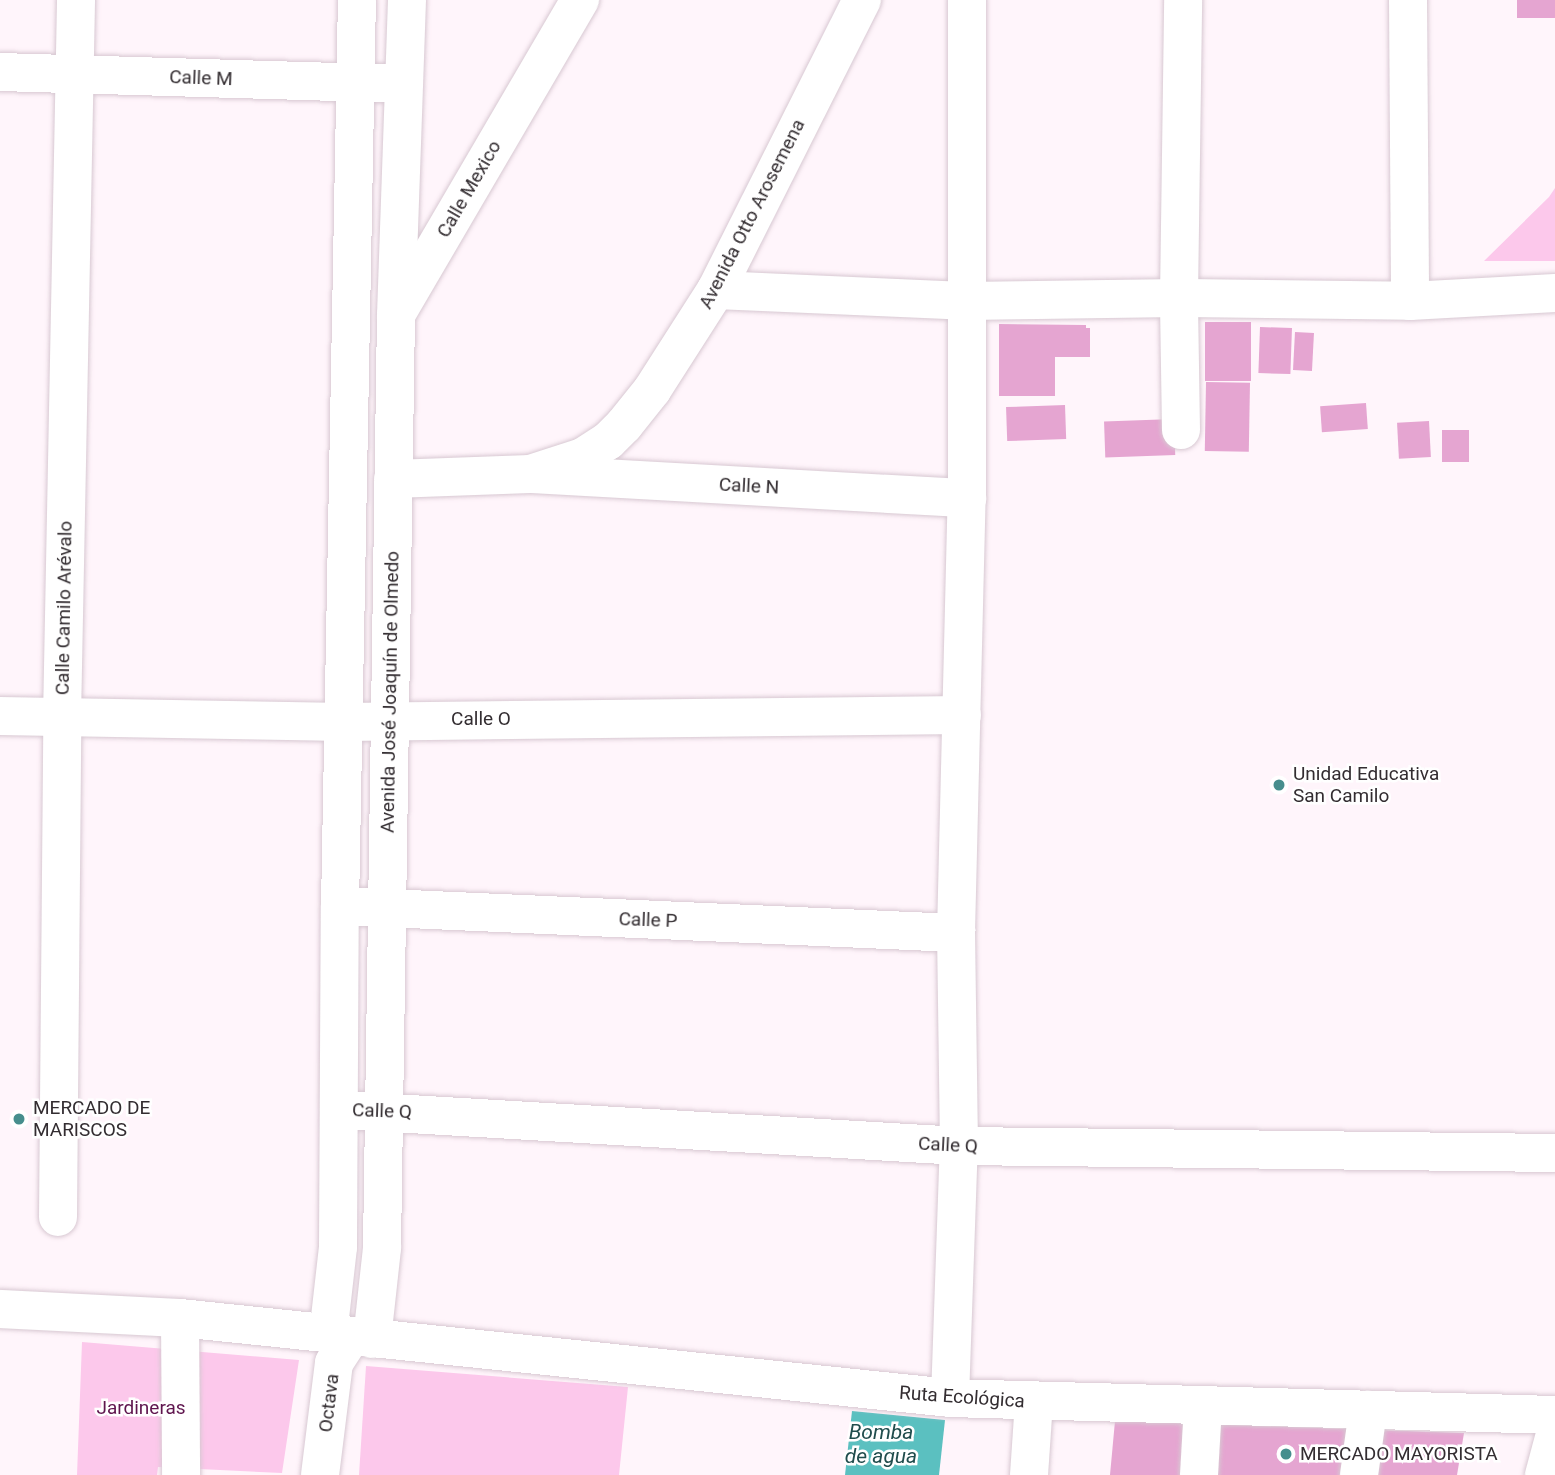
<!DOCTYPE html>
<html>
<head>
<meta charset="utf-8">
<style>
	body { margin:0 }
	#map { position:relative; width:1555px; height:1475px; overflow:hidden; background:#fff5fb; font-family:Roboto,sans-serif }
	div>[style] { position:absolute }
	.green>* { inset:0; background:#fcc8eb }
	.water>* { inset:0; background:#5bc0c0 }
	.building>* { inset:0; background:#e5a5d1; transform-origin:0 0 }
	.roads { filter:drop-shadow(0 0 2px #d8c8d2) drop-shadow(0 0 2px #d8c8d2) }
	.minor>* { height:38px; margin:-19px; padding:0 19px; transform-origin:19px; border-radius:19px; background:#fff }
	.major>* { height:38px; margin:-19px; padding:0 19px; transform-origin:19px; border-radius:19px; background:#fff }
	.dots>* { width:19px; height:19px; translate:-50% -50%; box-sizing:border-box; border:4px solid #fff; border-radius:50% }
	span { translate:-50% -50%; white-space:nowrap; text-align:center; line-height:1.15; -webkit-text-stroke:5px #fff; paint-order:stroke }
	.street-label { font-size:19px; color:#332d31 }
	.poi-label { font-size:19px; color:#332d31 }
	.left { translate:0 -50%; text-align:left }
	.park-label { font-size:19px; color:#5f154e }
	.water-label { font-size:21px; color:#204d4d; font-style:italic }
</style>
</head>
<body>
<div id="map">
	<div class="green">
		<i style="clip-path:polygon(1555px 188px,1555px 261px,1484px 261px,1549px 197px)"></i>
		<i style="clip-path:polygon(82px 1342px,299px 1360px,282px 1473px,158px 1467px,157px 1475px,77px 1475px)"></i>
		<i style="clip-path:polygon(366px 1366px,628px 1387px,619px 1475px,359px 1475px)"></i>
	</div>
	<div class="water">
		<i style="clip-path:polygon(852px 1411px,945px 1420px,939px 1475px,845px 1475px)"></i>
	</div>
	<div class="building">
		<i style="left:1517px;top:0;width:38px;height:18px"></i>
		<i style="left:1205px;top:322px;width:46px;height:59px"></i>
		<i style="clip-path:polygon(999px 324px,1086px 325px,1086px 328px,1090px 328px,1090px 357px,1055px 357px,1055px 396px,999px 396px)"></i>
		<i style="left:1260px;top:327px;width:32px;height:46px;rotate:2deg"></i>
		<i style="left:1295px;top:332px;width:19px;height:38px;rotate:3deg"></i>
		<i style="left:1206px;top:382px;width:44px;height:69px;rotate:1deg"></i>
		<i style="left:1366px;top:403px;width:26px;height:46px;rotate:86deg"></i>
		<i style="left:1065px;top:405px;width:34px;height:59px;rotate:88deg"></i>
		<i style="left:1174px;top:419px;width:36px;height:70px;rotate:88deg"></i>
		<i style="left:1429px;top:421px;width:36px;height:32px;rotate:87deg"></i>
		<i style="left:1442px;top:430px;width:27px;height:32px"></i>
		<i style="clip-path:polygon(1115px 1421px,1464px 1433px,1457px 1475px,1110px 1475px)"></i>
	</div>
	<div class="roads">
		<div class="minor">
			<i style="left:1408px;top:0;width:301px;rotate:89.6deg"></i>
			<i style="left:0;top:72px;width:402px;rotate:1.7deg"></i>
			<i style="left:716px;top:290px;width:249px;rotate:2.5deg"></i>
			<i style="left:965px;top:301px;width:214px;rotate:-0.8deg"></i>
			<i style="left:1179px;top:298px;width:231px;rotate:0.7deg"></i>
			<i style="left:1410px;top:301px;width:145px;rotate:-3.2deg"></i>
			<i style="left:1181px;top:430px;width:132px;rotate:-90.9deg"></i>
			<i style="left:1179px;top:298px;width:298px;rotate:-89.2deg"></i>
			<i style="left:532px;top:474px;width:436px;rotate:3.2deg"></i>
			<i style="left:0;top:716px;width:345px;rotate:1deg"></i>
			<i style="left:345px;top:722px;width:617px;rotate:-0.65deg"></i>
			<i style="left:340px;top:906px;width:617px;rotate:2.51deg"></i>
			<i style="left:341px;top:1110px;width:619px;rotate:3.33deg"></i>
			<i style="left:959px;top:1146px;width:596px;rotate:0.67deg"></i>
			<i style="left:58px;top:1217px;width:499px;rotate:-89.5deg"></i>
			<i style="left:62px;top:718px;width:718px;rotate:-88.88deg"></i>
			<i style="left:180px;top:1318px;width:157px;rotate:89.6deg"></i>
			<i style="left:950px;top:1398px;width:252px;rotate:-88deg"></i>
			<i style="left:959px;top:1146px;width:213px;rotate:-90.8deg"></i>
			<i style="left:956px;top:933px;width:435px;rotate:-88.6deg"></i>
			<i style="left:967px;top:498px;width:498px;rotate:-90deg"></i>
			<i style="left:320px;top:1475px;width:113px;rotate:-82.9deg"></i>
			<i style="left:334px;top:1363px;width:31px;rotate:-57deg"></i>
			<i style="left:1029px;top:1475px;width:73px;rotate:-86.1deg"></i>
			<i style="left:1199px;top:1475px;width:69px;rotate:-86.7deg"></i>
			<i style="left:1359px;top:1475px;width:66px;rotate:-82.1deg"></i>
			<i style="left:1544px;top:1475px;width:42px;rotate:-75deg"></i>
		</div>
		<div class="major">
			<i style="left:397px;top:313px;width:363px;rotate:-59.7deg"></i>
			<i style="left:393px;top:479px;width:137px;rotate:-2.1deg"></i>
			<i style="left:530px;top:474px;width:56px;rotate:-17.8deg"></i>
			<i style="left:583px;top:457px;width:30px;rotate:-33deg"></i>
			<i style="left:608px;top:441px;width:23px;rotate:-45deg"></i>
			<i style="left:624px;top:425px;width:45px;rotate:-51.3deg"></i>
			<i style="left:652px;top:390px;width:119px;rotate:-57.4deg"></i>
			<i style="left:716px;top:290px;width:325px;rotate:-63.3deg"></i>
			<i style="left:0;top:1309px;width:180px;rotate:2.9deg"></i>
			<i style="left:180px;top:1318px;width:774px;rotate:5.93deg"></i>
			<i style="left:950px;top:1398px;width:605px;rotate:1.61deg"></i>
			<i style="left:328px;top:1335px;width:89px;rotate:-83.5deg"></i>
			<i style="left:338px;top:1247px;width:341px;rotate:-89.7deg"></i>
			<i style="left:340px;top:906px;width:906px;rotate:-88.93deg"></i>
			<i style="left:372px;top:1339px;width:92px;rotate:-83.7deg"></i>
			<i style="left:382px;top:1248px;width:933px;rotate:-89.14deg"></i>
			<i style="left:396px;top:315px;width:315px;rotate:-88deg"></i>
		</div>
	</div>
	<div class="dots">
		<i style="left:1279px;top:785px;background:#468e8d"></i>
		<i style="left:19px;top:1119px;background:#468e8d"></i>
		<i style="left:1286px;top:1454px;background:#468e8d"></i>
	</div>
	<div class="street-label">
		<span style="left:201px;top:78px;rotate:2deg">Calle M</span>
		<span style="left:469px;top:189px;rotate:-60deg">Calle Mexico</span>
		<span style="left:752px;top:214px;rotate:-63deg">Avenida Otto Arosemena</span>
		<span style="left:749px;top:486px;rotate:3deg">Calle N</span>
		<span style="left:64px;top:608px;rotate:-89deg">Calle Camilo Arévalo</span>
		<span style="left:390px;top:692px;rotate:-89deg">Avenida José Joaquín de Olmedo</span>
		<span style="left:481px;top:719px">Calle O</span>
		<span style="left:648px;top:920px;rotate:2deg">Calle P</span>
		<span style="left:382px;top:1111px;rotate:2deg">Calle Q</span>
		<span style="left:948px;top:1145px;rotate:3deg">Calle Q</span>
		<span style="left:962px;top:1397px;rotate:4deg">Ruta Ecológica</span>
		<span style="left:329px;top:1403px;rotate:-83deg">Octava</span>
	</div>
	<div class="poi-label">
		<span class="left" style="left:1293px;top:785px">Unidad Educativa<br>San Camilo</span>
		<span class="left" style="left:33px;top:1119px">MERCADO DE<br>MARISCOS</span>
		<span class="left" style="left:1300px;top:1454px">MERCADO MAYORISTA</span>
	</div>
	<div class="park-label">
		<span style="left:141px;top:1408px">Jardineras</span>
	</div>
	<div class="water-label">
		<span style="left:881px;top:1444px">Bomba<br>de agua</span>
	</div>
</div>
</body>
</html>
